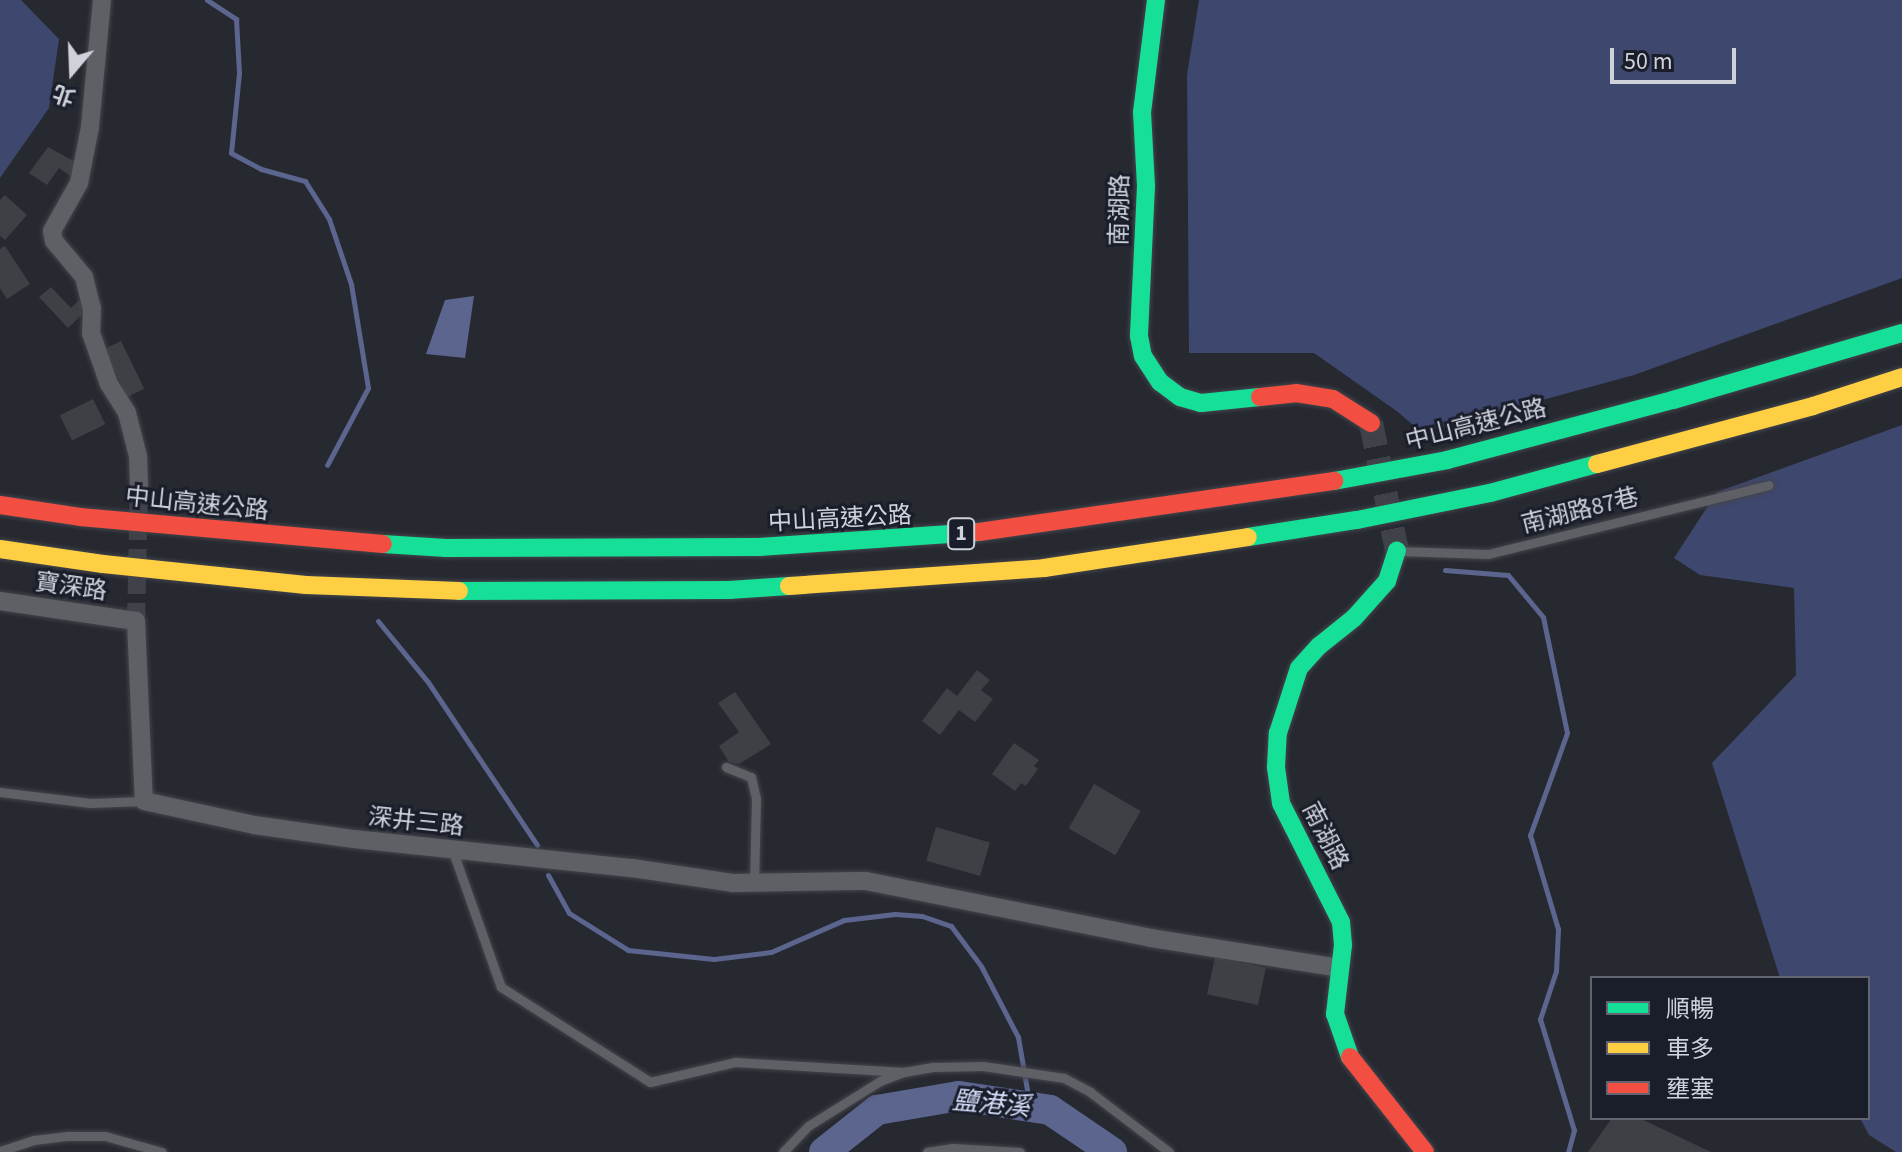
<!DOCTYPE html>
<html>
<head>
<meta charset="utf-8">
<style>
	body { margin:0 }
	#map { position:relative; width:1902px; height:1152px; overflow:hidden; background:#272931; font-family:"Source Sans 3","Noto Sans TC",sans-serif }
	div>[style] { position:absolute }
	.forest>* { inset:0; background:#3e476d }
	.water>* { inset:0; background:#5b658e }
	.stream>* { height:5px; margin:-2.5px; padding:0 2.5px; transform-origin:2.5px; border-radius:2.5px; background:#5b658e }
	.river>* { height:30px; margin:-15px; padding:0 15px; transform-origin:15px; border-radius:15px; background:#5b658e }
	.building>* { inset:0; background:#3e4046; transform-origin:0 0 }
	.street-tunnel>* { height:18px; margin-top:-9px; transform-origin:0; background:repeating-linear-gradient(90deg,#40424a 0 18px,transparent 0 27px) }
	.secondary-tunnel>* { height:24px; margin-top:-12px; transform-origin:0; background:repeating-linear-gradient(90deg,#40424a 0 24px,transparent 0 36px) }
	.roads { filter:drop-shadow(0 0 2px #43454b) drop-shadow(0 0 2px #43454b) }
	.lane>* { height:9px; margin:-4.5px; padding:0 4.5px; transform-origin:4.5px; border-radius:4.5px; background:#5e6066 }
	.street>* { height:18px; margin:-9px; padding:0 9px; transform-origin:9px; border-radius:9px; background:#5e6066 }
	.fast>* { height:18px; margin:-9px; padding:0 9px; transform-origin:9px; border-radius:9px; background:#16e098 }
	.slow>* { height:18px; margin:-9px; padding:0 9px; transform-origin:9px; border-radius:9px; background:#ffcf43 }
	.jam>* { height:18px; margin:-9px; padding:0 9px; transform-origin:9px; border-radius:9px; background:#f24e42 }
	span { translate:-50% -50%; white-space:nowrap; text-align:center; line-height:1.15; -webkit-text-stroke:6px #1a1d2a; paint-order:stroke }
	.shield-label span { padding:2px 6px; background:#1a1d2a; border:2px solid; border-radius:6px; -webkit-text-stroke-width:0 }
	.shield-label { font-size:22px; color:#cfd2db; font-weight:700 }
	.street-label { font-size:24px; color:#cfd2db }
	.water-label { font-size:26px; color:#d5defb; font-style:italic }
	.legend { position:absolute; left:1590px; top:976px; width:280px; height:144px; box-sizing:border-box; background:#1a1d2a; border:2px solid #626571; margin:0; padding:10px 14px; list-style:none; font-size:24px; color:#cfd2db }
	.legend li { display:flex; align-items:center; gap:16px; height:40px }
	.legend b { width:40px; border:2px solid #626571 }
	.north { position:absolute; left:32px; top:32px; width:80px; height:80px; -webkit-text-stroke:6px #1a1d2a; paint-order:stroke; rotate:199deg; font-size:22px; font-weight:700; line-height:32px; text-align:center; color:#cfd2db }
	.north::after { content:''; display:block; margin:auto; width:28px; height:36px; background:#cfd2db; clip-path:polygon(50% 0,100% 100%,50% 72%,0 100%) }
	.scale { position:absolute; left:1610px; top:48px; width:126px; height:36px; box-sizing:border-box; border:4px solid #cfd2db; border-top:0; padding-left:10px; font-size:24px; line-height:28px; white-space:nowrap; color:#cfd2db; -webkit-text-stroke:6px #1a1d2a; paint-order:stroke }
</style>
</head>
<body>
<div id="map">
	<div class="forest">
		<i style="clip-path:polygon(0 0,21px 0,59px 39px,49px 108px,0 178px)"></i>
		<i style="clip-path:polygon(1199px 0,1902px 0,1902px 278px,1634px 375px,1422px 433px,1398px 412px,1314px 353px,1189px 353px,1187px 75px)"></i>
		<i style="clip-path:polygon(1902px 425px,1902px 1152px,1896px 1152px,1869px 1135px,1860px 1118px,1868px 1118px,1868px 978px,1780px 978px,1712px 763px,1796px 675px,1794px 588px,1700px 575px,1674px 558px,1717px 492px)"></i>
	</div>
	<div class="water">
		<i style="clip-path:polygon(474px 296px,465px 358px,426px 354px,445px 300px)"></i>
	</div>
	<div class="stream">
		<i style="left:207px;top:0;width:35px;rotate:33deg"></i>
		<i style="left:236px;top:19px;width:54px;rotate:86.8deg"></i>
		<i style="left:239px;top:73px;width:80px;rotate:95.7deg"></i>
		<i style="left:231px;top:153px;width:34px;rotate:28deg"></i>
		<i style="left:261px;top:169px;width:46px;rotate:15.3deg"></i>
		<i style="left:305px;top:181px;width:45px;rotate:57.7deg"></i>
		<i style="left:329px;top:219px;width:69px;rotate:71.3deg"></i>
		<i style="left:351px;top:284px;width:105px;rotate:80.7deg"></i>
		<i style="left:368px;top:388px;width:87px;rotate:118deg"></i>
		<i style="left:1445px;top:570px;width:63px;rotate:4.5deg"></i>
		<i style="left:1508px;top:575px;width:55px;rotate:50.2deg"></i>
		<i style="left:1543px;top:617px;width:118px;rotate:78.3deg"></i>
		<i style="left:1567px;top:733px;width:109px;rotate:109.9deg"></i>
		<i style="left:1530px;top:835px;width:98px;rotate:73.4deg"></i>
		<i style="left:1558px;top:929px;width:42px;rotate:92.7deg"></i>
		<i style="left:1556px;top:971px;width:51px;rotate:108.4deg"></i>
		<i style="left:1540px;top:1019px;width:116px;rotate:73deg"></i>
		<i style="left:1574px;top:1130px;width:23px;rotate:105deg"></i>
		<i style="left:378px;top:621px;width:79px;rotate:50.7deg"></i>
		<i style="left:428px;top:682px;width:196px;rotate:56.2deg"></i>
		<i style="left:548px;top:875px;width:43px;rotate:61.1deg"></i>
		<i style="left:569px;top:913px;width:70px;rotate:32.1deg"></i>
		<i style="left:628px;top:950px;width:86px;rotate:6deg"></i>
		<i style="left:714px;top:959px;width:57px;rotate:-7deg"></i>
		<i style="left:771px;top:952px;width:80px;rotate:-23.7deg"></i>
		<i style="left:844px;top:920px;width:51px;rotate:-6.7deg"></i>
		<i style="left:895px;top:914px;width:27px;rotate:4deg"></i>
		<i style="left:922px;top:916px;width:31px;rotate:19deg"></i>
		<i style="left:951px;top:926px;width:50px;rotate:53.1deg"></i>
		<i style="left:981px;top:966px;width:80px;rotate:62.5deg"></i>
		<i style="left:1018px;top:1037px;width:71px;rotate:80.3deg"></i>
	</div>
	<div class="river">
		<i style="left:824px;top:1152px;width:68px;rotate:-38.4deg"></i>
		<i style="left:877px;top:1110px;width:83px;rotate:-9.7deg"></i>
		<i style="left:959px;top:1096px;width:92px;rotate:8.7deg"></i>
		<i style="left:1050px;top:1110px;width:75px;rotate:34.1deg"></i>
	</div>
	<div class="building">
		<i style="clip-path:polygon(48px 147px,79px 164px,70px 176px,59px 168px,47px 185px,29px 173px)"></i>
		<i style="clip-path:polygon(5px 195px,27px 215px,5px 240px,0 236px,0 200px)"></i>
		<i style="clip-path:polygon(5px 246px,30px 284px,7px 299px,0 288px,0 249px)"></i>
		<i style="clip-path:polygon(51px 287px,71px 308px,79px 300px,88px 309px,68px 328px,39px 297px)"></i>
		<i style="left:121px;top:341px;width:53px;height:19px;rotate:64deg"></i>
		<i style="left:93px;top:399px;width:28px;height:37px;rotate:64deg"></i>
		<i style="clip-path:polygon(977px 670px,990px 680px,981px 690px,993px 699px,975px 722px,959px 710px,940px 735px,922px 721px,947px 688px,957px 696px)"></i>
		<i style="clip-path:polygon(735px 692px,771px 744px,739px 764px,729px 762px,719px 746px,739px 732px,718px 703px)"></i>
		<i style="clip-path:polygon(1014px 743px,1039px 760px,1034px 766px,1038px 769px,1026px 786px,1021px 783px,1015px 791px,992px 774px)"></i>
		<i style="left:1094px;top:784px;width:54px;height:51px;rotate:30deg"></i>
		<i style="left:936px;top:827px;width:56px;height:35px;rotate:16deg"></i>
		<i style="left:1215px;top:957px;width:52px;height:38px;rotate:12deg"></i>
		<i style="clip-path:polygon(1612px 1118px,1639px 1118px,1711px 1152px,1588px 1152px)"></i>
	</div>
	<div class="street-tunnel">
		<i style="left:136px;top:621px;width:135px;rotate:-88.7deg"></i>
	</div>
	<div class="secondary-tunnel">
		<i style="left:1371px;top:423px;width:131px;rotate:78.5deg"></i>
	</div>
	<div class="roads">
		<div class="lane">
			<i style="left:1397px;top:551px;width:91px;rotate:1.9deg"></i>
			<i style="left:1488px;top:554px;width:289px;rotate:-13.8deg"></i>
			<i style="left:726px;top:767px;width:27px;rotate:22deg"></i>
			<i style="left:751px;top:777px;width:22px;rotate:77deg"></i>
			<i style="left:756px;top:798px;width:86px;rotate:91.3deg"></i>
			<i style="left:0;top:792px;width:91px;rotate:7deg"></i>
			<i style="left:90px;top:803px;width:54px;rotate:-2.1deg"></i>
			<i style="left:452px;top:849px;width:146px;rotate:70.5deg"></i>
			<i style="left:501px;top:987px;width:177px;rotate:32.5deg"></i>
			<i style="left:650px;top:1082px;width:87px;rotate:-13.2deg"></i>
			<i style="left:735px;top:1062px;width:169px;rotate:3.4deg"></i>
			<i style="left:0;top:1151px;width:36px;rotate:-18deg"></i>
			<i style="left:34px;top:1140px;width:34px;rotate:-7deg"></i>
			<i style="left:68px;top:1136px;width:37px"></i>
			<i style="left:105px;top:1136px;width:59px;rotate:15.7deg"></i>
			<i style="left:783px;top:1152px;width:36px;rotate:-46deg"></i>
			<i style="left:808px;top:1126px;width:85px;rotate:-32deg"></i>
			<i style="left:880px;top:1081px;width:26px;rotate:-21deg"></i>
			<i style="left:904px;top:1072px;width:29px;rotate:-10deg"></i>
			<i style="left:933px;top:1067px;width:50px;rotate:-1.1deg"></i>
			<i style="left:983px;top:1066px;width:82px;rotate:8.4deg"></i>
			<i style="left:1064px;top:1078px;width:30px;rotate:28deg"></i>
			<i style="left:1090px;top:1092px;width:99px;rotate:37.2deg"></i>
			<i style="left:927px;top:1152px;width:26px;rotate:-9deg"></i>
			<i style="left:953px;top:1148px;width:67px;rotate:3.4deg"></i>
		</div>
		<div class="street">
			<i style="left:102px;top:0;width:128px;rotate:95.4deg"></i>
			<i style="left:90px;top:127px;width:57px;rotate:101.1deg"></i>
			<i style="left:79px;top:183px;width:55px;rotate:119.4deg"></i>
			<i style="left:52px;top:231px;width:10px;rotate:79deg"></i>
			<i style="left:54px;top:241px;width:47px;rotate:50.2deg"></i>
			<i style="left:84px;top:277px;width:32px;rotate:76deg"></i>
			<i style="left:92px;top:308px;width:25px;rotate:92deg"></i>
			<i style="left:91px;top:333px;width:54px;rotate:70.6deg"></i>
			<i style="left:109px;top:384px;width:34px;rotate:58deg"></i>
			<i style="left:127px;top:413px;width:44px;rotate:75.7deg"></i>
			<i style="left:138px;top:456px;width:30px;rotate:88deg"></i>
			<i style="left:0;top:601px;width:137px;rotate:8.4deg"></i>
			<i style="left:136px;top:621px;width:180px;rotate:87.5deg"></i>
			<i style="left:144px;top:801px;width:113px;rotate:12.3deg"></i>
			<i style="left:254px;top:825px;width:101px;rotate:8deg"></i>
			<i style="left:354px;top:839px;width:280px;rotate:6deg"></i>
			<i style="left:632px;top:868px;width:103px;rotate:8.4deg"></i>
			<i style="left:734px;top:883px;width:132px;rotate:-0.9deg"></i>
			<i style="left:866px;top:881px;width:291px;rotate:11.3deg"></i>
			<i style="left:1151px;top:938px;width:191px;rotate:9deg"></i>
		</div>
		<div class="fast">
			<i style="left:1156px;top:0;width:113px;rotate:97.1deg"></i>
			<i style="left:1142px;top:112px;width:74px;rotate:86.9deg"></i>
			<i style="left:1146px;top:186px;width:150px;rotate:92.7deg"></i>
			<i style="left:1139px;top:336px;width:20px;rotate:79deg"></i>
			<i style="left:1143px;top:356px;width:31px;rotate:57deg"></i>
			<i style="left:1160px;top:382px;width:25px;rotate:37deg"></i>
			<i style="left:1180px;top:397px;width:22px;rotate:16deg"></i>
			<i style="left:1201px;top:403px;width:59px;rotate:-5.8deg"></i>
			<i style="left:1334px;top:481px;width:115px;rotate:-10.5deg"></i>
			<i style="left:1447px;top:460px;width:234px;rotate:-14.9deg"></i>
			<i style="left:1673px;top:400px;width:239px;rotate:-16.3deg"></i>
			<i style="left:1248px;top:537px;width:110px;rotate:-8.9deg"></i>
			<i style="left:1357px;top:520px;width:136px;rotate:-11.5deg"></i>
			<i style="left:1490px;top:493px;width:111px;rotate:-15.2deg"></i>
			<i style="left:383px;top:544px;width:63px;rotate:3.6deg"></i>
			<i style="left:446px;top:548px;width:313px;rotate:-0.2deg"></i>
			<i style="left:759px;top:547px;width:221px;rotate:-3.9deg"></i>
			<i style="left:459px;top:591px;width:270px;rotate:-0.2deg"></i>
			<i style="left:729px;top:590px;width:60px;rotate:-3.8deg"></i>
			<i style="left:1350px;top:1057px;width:46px;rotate:-109.2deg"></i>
			<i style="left:1335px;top:1014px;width:69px;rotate:-83.4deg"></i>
			<i style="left:1343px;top:945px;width:23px;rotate:-95deg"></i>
			<i style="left:1341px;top:922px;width:133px;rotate:-116.8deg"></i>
			<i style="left:1281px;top:803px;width:36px;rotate:-98deg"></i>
			<i style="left:1276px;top:767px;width:34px;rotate:-87deg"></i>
			<i style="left:1278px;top:733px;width:68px;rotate:-72.1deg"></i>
			<i style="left:1299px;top:668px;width:30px;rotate:-48deg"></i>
			<i style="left:1319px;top:646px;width:45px;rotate:-38.7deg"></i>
			<i style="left:1354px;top:618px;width:50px;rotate:-48.3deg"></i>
			<i style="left:1387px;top:581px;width:32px;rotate:-72deg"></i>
		</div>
		<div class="slow">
			<i style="left:1597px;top:464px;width:224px;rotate:-15deg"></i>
			<i style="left:1813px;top:406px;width:94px;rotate:-18deg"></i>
			<i style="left:0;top:549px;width:104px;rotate:8.3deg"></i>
			<i style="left:103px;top:564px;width:204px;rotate:5.9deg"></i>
			<i style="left:306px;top:585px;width:153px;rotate:2.2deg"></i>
			<i style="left:789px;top:586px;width:256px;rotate:-4deg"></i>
			<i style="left:1044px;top:568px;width:206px;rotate:-8.6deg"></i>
		</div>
		<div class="jam">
			<i style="left:1260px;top:397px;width:36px;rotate:-6deg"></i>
			<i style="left:1296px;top:393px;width:37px;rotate:9deg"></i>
			<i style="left:1333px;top:399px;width:45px;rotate:32.3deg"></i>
			<i style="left:0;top:505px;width:81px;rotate:8.5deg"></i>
			<i style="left:80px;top:517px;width:304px;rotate:5.1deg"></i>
			<i style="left:979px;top:532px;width:359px;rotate:-8.2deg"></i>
			<i style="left:1350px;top:1057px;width:121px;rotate:51.7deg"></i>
		</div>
	</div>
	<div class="shield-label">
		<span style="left:961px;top:534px">1</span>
	</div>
	<div class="street-label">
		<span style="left:1120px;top:210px;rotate:-89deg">南湖路</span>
		<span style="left:1476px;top:425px;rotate:-14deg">中山高速公路</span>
		<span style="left:197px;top:504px;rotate:6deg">中山高速公路</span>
		<span style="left:1580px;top:511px;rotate:-14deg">南湖路87巷</span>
		<span style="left:840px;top:519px;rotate:-3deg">中山高速公路</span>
		<span style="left:71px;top:587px;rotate:8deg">寶深路</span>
		<span style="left:416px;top:822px;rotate:6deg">深井三路</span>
		<span style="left:1325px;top:836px;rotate:63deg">南湖路</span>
	</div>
	<div class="water-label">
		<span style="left:991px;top:1104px;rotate:5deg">鹽港溪</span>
	</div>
	<ul class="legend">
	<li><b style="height:10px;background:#16e098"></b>順暢</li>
	<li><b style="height:10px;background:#ffcf43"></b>車多</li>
	<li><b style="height:10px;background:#f24e42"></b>壅塞</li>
	</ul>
	<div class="north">北</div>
	<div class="scale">50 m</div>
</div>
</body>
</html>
